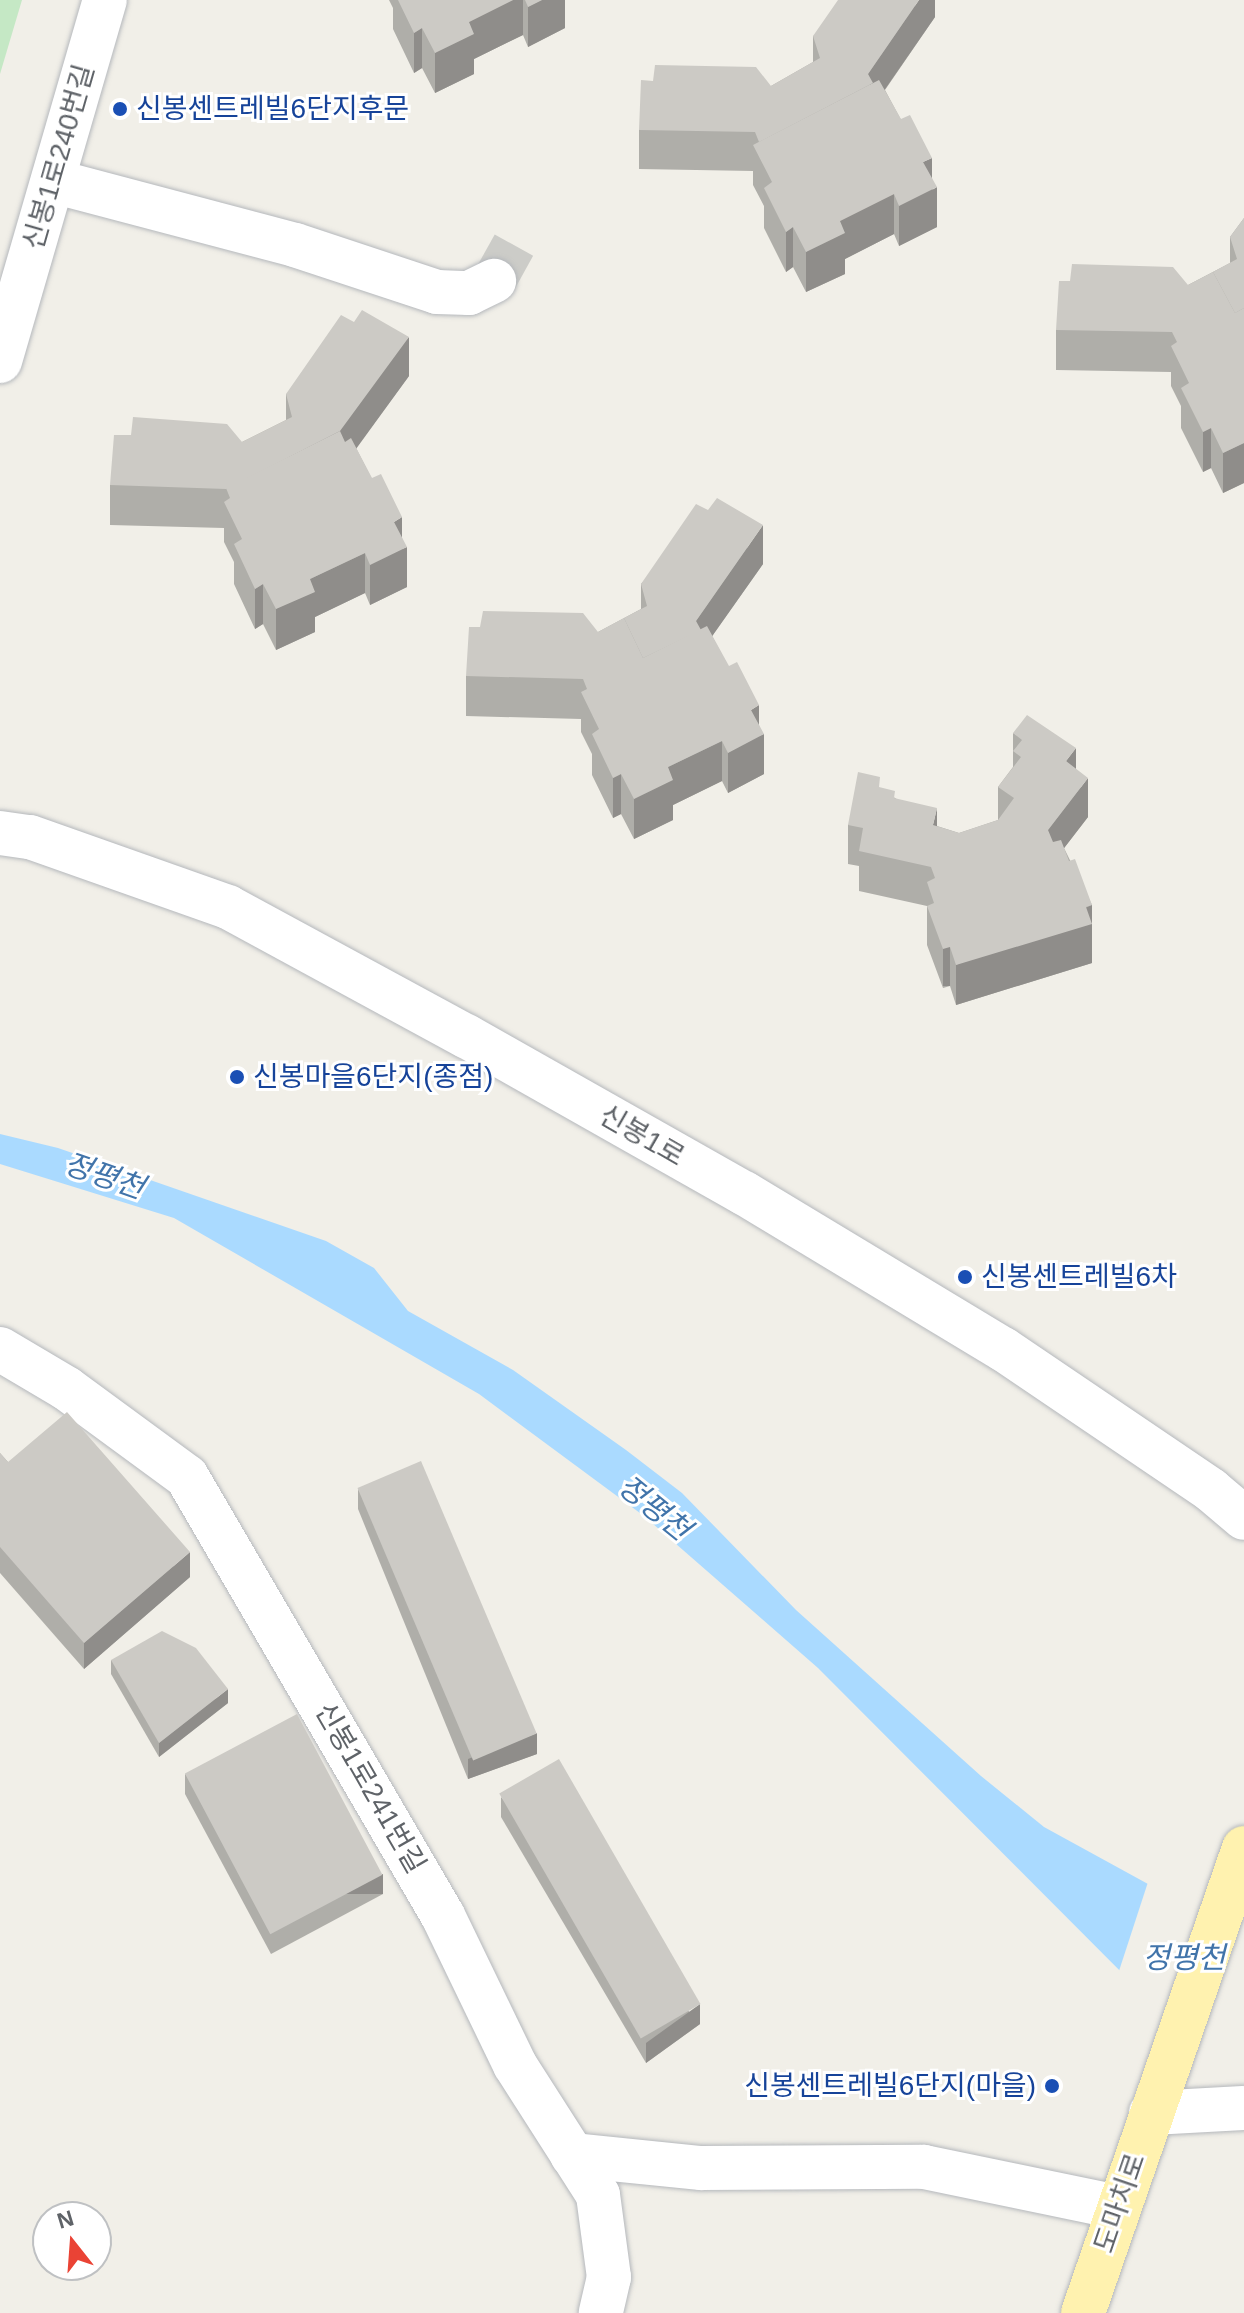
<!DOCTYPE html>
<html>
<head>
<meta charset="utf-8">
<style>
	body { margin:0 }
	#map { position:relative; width:1244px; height:2313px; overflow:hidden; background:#f1efe8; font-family:Arial,"Noto Sans KR",sans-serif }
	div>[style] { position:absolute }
	.green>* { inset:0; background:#c5e8c5 }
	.water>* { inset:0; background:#aadaff }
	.pier>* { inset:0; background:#f1efe8 }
	.minor-tunnel>* { height:44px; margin-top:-22px; transform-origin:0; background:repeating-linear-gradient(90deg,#ccccc8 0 44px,transparent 0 66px) }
	.roads { filter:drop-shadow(0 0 2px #b5b8bc) drop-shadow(0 0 2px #b5b8bc) }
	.minor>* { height:44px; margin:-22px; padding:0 22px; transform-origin:22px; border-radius:22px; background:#fff }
	.major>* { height:44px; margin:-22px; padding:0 22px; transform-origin:22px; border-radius:22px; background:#fff2af }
	.wall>* { inset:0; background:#afaea9 }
	.shaded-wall>* { inset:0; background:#8f8d8a; transform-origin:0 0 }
	.building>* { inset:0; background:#cccac5; transform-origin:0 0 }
	.dots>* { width:22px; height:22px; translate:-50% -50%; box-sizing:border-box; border:4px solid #fff; border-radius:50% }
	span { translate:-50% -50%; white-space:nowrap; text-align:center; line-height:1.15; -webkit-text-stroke:6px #fff; paint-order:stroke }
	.transit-label { font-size:28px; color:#164399 }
	.left { translate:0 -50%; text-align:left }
	.right { translate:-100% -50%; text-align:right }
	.street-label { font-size:28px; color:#5f6368 }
	.water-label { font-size:30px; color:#4174aa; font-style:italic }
	.north { position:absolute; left:32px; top:2201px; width:80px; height:80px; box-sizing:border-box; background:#fff; border:2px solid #bfc1c3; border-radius:50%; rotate:343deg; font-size:22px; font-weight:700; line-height:32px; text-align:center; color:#5f6368 }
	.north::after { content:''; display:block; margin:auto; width:28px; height:36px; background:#ea4335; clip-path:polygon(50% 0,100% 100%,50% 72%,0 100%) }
</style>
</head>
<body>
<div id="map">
	<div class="green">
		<i style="clip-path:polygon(0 0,22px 0,0 74px)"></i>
	</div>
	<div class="water">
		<i style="clip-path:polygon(0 1134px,58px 1148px,326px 1241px,374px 1268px,408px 1311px,513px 1370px,626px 1450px,682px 1493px,796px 1610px,981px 1776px,1044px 1827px,1148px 1884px,1153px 2004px,818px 1668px,644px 1516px,479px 1394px,174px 1218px,0 1164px)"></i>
	</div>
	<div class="pier">
		<i style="clip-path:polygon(1149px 1879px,1244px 1919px,1244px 2050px,1151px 2007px,1118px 1974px)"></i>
	</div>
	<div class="minor-tunnel">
		<i style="left:494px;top:281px;width:41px;rotate:-60.9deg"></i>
	</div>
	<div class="roads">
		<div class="minor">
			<i style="left:53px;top:181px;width:250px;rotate:14.8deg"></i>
			<i style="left:295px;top:245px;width:150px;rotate:18.3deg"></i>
			<i style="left:437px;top:292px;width:32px;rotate:2deg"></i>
			<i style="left:469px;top:293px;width:28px;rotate:-26deg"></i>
			<i style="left:0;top:361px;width:376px;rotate:-73.8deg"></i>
			<i style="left:0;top:833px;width:30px;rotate:8deg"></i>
			<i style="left:30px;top:837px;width:210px;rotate:19.5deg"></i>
			<i style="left:228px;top:907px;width:271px;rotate:28.5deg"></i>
			<i style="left:466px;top:1036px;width:319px;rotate:29.5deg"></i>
			<i style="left:744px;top:1193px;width:302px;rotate:31.1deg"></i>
			<i style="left:1003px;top:1349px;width:251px;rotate:34.1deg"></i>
			<i style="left:1211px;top:1490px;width:43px;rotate:40.3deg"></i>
			<i style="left:0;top:1349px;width:77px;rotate:30.6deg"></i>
			<i style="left:66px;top:1388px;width:150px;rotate:36.3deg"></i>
			<i style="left:187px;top:1477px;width:508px;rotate:59.75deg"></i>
			<i style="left:443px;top:1916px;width:165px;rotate:64.2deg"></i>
			<i style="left:515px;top:2065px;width:154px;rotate:57.4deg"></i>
			<i style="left:598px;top:2195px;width:83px;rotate:82.4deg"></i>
			<i style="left:609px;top:2277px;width:37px;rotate:103deg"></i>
			<i style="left:1151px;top:2113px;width:93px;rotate:-3.1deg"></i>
			<i style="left:572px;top:2155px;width:130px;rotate:5.8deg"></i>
			<i style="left:701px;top:2168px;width:223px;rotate:-0.3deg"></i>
			<i style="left:924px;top:2167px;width:197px;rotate:11.7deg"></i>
		</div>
		<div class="major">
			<i style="left:1083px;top:2313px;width:492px;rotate:-70.9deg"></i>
		</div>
	</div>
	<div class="wall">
		<i style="clip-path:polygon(389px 0,565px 0,565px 28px,528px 47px,523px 35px,474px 59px,474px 74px,435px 93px,422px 68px,414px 73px,393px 29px,393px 8px)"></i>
		<i style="clip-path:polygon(935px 0,935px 17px,885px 90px,932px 178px,937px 227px,899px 246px,894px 234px,845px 259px,845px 274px,806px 292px,793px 267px,786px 272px,764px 228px,764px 206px,753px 185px,753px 171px,639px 169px,639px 130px,771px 86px,813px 62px,813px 36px)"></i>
		<i style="clip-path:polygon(1244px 218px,1244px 483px,1223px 493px,1211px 468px,1203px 472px,1181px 428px,1181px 406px,1171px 386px,1171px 372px,1056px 370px,1056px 330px,1188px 285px,1230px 263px,1230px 237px)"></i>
		<i style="clip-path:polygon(409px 376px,356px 448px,402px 538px,407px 587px,370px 605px,365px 593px,315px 617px,315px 632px,276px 650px,263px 624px,255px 629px,234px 584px,234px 562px,224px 542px,224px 528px,110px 525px,110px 485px,242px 442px,286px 420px,286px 394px)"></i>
		<i style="clip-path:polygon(708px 510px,763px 564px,712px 636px,759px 725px,764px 774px,728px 793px,722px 781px,673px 805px,673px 820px,634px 839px,621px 814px,613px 818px,592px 775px,592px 754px,581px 732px,581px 719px,466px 716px,466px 676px,598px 632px,641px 609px,641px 584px)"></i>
		<i style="clip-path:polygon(1013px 733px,1076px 769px,1088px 817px,1064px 848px,1092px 905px,1092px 963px,956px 1005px,950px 986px,943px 988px,927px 945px,927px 906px,859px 891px,859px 866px,848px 864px,848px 825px,880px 788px,937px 826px,959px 833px,998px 820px,998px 787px,1013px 767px)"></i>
		<i style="clip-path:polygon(0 1453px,8px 1462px,190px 1577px,84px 1669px,0 1573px)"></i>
		<i style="clip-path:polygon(358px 1489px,537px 1754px,468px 1779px,358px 1509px)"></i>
		<i style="clip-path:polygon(111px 1660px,228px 1703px,159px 1757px,111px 1674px)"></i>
		<i style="clip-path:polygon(185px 1774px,383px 1894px,271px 1954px,185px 1794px)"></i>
		<i style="clip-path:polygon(501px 1797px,700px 2024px,646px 2063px,501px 1817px)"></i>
	</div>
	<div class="shaded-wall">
		<i style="clip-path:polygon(513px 0,523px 0,523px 35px,474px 59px,474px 74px,435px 93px,435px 53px,469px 22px)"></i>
		<i style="clip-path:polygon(542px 0,565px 0,565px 28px,528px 47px,528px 7px)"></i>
		<i style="clip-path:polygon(919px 0,935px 0,935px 17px,874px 105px,868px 74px)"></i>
		<i style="clip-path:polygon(422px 28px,422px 68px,414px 73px,414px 33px)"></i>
		<i style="clip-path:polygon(932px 158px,932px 190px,937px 187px,937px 227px,899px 246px,899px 206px,923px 162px)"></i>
		<i style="clip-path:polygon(894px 194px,894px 234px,845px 259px,845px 274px,806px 292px,806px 252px,840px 221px)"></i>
		<i style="clip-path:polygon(793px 227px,793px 267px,786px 272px,786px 232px)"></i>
		<i style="clip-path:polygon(409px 337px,409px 376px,340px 471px,230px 515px)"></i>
		<i style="clip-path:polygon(1211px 428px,1211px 468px,1203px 472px,1203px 432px)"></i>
		<i style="clip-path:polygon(1244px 443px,1244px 483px,1223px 493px,1223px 453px)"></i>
		<i style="clip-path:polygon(402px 517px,402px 549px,407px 547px,407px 587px,370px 605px,370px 565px,394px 522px)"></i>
		<i style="clip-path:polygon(763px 525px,763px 564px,701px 652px,696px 621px)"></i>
		<i style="clip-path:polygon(365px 553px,365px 593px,315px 617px,315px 632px,276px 650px,276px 609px,310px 579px)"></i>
		<i style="clip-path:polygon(263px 584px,263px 624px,255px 629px,255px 589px)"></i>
		<i style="clip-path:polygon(759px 705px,759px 736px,764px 734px,764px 774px,728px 793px,728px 753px,751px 710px)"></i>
		<i style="clip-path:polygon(722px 741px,722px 781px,673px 805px,673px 820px,634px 839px,634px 799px,668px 767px)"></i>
		<i style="clip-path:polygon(1076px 748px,1076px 788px,1066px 761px)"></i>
		<i style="clip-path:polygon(621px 774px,621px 814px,613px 818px,613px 778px)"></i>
		<i style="clip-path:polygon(1088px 778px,1088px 817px,1048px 869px,1048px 830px)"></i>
		<i style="clip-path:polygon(937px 808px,937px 848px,933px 825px)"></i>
		<i style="clip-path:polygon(1092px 905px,1092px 963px,956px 1005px,956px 965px)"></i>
		<i style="left:950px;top:947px;width:39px;height:7px;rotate:90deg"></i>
		<i style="clip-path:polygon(190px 1552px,190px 1577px,84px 1669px,84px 1643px)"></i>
		<i style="clip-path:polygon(228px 1689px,228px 1703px,159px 1757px,159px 1743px)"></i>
		<i style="clip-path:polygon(537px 1733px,537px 1754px,468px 1779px,468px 1759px)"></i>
		<i style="left:383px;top:1874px;width:20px;height:127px;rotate:90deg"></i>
		<i style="clip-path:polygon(700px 2004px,700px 2024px,646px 2063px,646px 2043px)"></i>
	</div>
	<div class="building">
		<i style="clip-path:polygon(398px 0,513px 0,469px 22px,474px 34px,435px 53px,422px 28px,414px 33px)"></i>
		<i style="clip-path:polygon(525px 0,542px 0,528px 7px)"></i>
		<i style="clip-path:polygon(838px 0,919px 0,868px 74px,873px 83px,759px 142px,755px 132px,639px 130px,641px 80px,653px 81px,655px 65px,756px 67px,771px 86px,820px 58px,813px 36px)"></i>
		<i style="clip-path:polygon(879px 80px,901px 119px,910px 115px,932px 158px,923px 162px,937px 187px,899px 206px,894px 194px,840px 221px,845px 233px,806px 252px,793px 227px,786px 232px,764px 188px,772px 182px,753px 145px)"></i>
		<i style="clip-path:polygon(1244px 218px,1244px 308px,1235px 313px,1213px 272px,1237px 259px,1230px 237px)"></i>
		<i style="clip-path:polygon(1072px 264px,1173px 267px,1188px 285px,1213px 272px,1235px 313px,1244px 308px,1244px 443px,1223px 453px,1211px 428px,1203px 432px,1181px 388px,1189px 383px,1171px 346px,1177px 342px,1172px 332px,1056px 330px,1059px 281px,1070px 281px)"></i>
		<i style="clip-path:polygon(362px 310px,409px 337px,340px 431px,226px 489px,110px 485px,114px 435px,131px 435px,133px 417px,227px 424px,242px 442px,292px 417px,286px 394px,341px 315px,354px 322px)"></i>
		<i style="clip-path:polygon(340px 431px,345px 442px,351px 438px,372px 478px,381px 474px,402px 517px,394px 522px,407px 547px,370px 565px,365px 553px,310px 579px,315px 592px,276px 609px,263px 584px,255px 589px,234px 544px,242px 539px,224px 502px,230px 498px,226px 488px)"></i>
		<i style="clip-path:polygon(717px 498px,763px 525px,696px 621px,701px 630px,643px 658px,624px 618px,647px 606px,641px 584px,696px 504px,708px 510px)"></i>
		<i style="clip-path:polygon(483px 611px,583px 613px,598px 632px,624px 618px,643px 658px,707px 626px,729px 666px,737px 662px,759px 705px,751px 710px,764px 734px,728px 753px,722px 741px,668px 767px,673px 780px,634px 799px,621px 774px,613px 778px,592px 734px,599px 729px,581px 692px,587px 689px,583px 679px,466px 676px,469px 627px,480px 627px)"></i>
		<i style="clip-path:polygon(1027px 715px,1076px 748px,1066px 761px,1088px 778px,1048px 830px,1053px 842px,1061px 840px,1069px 861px,1075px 859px,1092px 905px,1086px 907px,1092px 924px,956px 965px,950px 947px,943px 949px,927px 906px,934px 903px,927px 882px,935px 878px,931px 867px,859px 851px,863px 828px,848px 825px,858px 772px,880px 777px,879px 787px,895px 791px,894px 798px,937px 808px,933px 825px,959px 833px,998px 820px,1014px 798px,998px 787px,1021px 757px,1013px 751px,1022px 740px,1013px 733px)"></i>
		<i style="clip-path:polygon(67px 1412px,190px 1552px,84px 1643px,0 1547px,0 1453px,8px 1462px)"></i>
		<i style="left:421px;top:1461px;width:296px;height:69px;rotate:67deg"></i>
		<i style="clip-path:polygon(162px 1631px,196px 1648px,228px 1689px,159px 1743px,111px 1660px)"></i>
		<i style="left:297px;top:1714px;width:182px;height:127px;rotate:62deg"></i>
		<i style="left:559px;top:1759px;width:283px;height:69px;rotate:60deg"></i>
	</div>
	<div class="dots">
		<i style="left:120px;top:109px;background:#1a4fb4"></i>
		<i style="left:237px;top:1077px;background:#1a4fb4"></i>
		<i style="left:965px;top:1277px;background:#1a4fb4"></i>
		<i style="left:1052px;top:2086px;background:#1a4fb4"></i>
	</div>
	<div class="transit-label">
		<span class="left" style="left:136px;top:109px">신봉센트레빌6단지후문</span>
		<span class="left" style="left:253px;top:1077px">신봉마을6단지(종점)</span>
		<span class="left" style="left:981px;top:1277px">신봉센트레빌6차</span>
		<span class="right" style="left:1036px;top:2086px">신봉센트레빌6단지(마을)</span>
	</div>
	<div class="street-label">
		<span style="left:59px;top:157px;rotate:-74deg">신봉1로240번길</span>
		<span style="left:642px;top:1136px;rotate:30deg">신봉1로</span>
		<span style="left:370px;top:1788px;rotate:60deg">신봉1로241번길</span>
		<span style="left:1120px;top:2203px;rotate:-71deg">도마치로</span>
	</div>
	<div class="water-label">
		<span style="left:104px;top:1176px;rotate:19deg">정평천</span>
		<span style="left:654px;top:1508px;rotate:39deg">정평천</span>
		<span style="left:1184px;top:1958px">정평천</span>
	</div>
	<div class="north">N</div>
</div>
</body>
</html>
